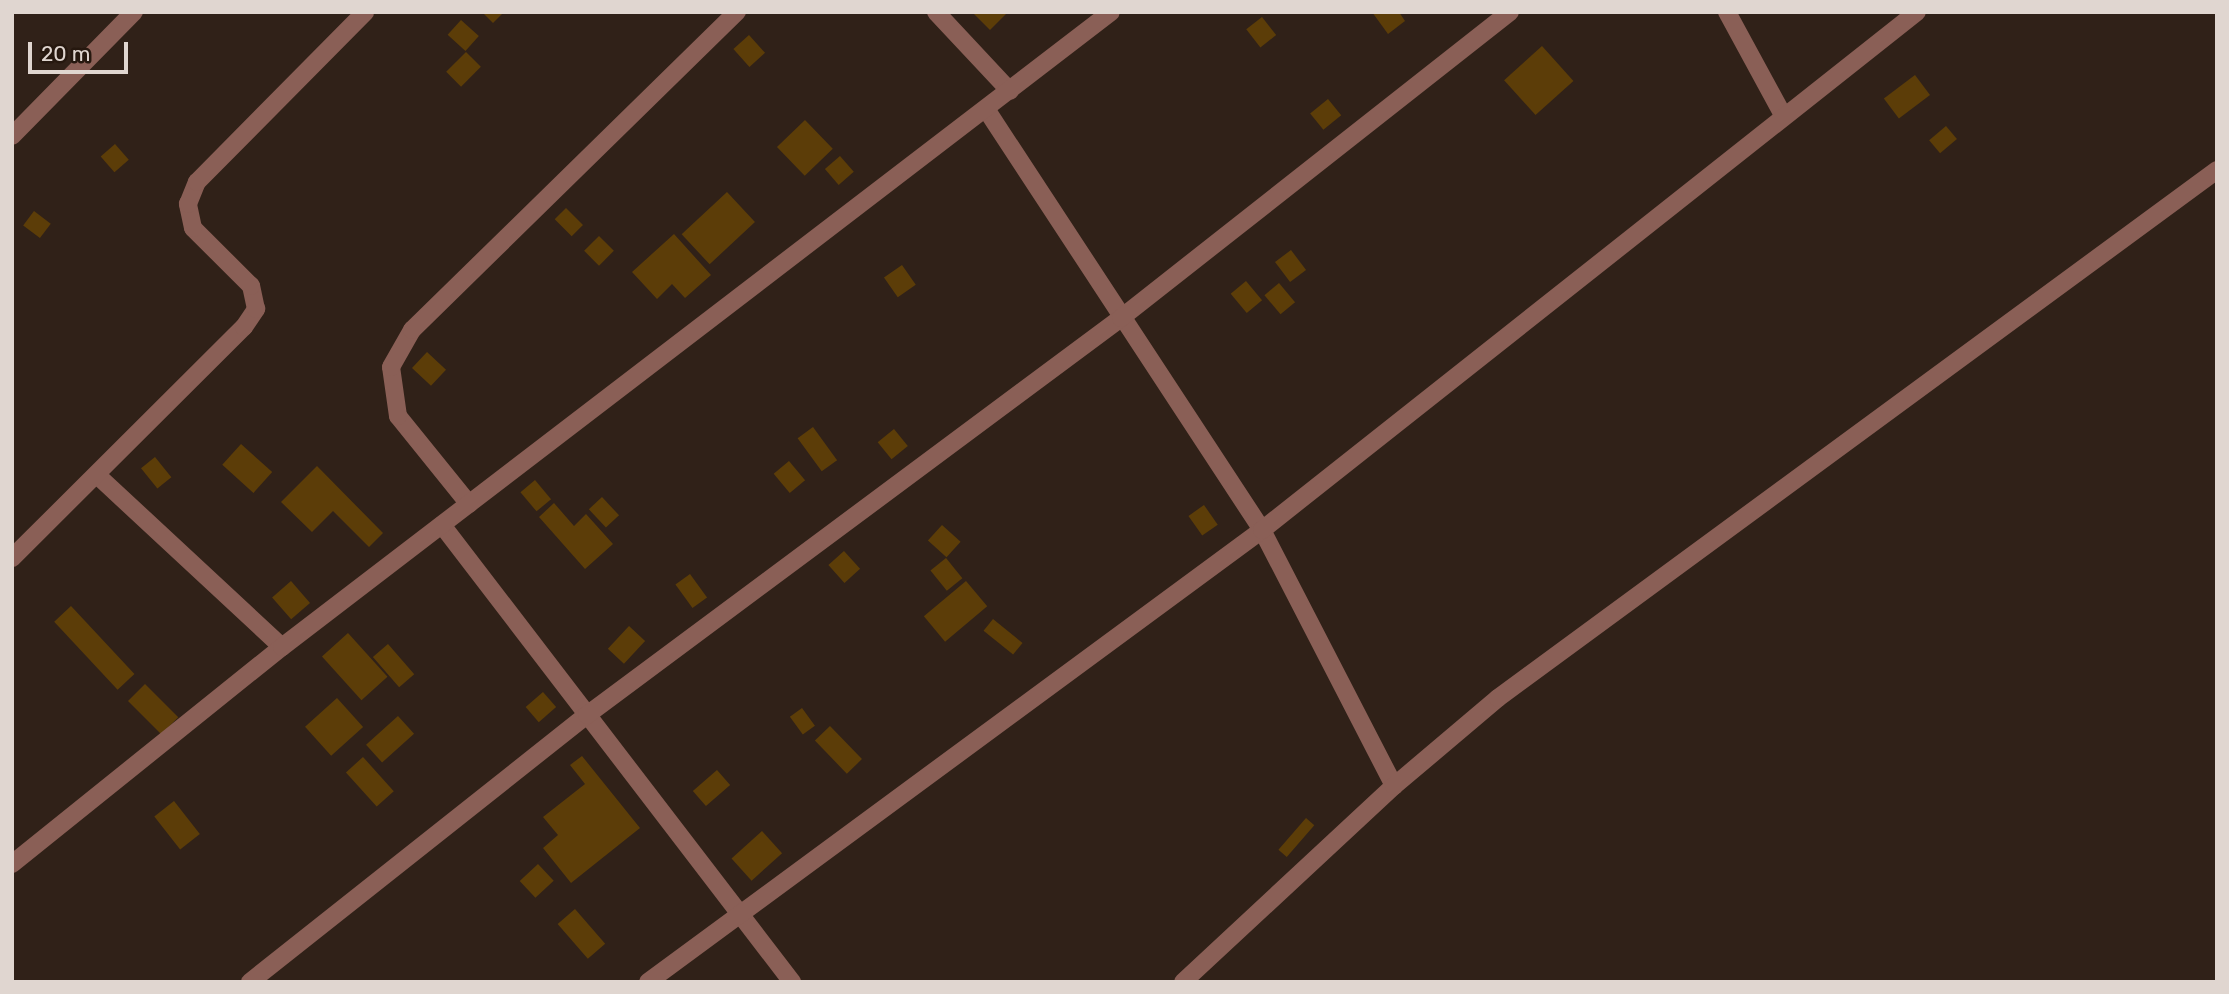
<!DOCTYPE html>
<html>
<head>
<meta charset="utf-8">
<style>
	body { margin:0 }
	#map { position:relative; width:2229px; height:994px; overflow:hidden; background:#302118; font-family:Rubik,sans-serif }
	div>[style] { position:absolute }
	.building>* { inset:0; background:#5c3d08; transform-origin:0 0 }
	.minor>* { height:18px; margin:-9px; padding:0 9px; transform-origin:9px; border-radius:9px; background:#8a5f56 }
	span { translate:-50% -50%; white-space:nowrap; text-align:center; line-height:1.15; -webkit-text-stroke:5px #26180f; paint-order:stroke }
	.frame { position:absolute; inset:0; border:14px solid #e0d6d0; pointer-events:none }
	.scale { position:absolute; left:28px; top:42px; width:100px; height:32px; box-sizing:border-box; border:4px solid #e0d6d0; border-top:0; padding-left:9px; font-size:21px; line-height:24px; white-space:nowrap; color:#e0d6d0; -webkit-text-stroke:5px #26180f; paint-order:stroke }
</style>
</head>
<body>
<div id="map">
	<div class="building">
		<i style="clip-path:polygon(482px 12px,504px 12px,493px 23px)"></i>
		<i style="clip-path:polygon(972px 12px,1008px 12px,990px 30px)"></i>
		<i style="clip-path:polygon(1372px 12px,1399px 12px,1405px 21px,1388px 34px)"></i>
		<i style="left:1262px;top:17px;width:23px;height:20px;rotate:52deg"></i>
		<i style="left:461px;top:20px;width:24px;height:20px;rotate:42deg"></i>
		<i style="left:749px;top:35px;width:24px;height:21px;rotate:48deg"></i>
		<i style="left:1542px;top:46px;width:47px;height:51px;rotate:48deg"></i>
		<i style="left:466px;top:52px;width:21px;height:28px;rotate:45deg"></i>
		<i style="left:1915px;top:75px;width:25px;height:39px;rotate:53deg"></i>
		<i style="left:1328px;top:99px;width:21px;height:23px;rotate:51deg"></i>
		<i style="left:805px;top:120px;width:40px;height:39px;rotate:46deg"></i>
		<i style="left:1946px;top:126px;width:17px;height:22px;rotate:50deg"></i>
		<i style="left:115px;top:144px;width:21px;height:19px;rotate:49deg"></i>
		<i style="left:840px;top:156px;width:21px;height:20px;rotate:49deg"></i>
		<i style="left:727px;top:192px;width:41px;height:62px;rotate:47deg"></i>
		<i style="left:566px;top:208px;width:24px;height:16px;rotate:45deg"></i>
		<i style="left:34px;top:211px;width:21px;height:18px;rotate:37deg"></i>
		<i style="clip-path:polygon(674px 234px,711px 275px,685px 298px,672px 284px,657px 299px,632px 272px)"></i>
		<i style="left:599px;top:236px;width:21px;height:21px;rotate:45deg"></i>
		<i style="left:1291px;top:250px;width:25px;height:20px;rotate:53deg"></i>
		<i style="left:902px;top:265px;width:24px;height:22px;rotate:55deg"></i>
		<i style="left:1246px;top:281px;width:25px;height:20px;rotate:50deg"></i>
		<i style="left:1279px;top:283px;width:25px;height:19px;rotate:50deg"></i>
		<i style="left:427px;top:352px;width:26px;height:22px;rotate:43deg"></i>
		<i style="left:813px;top:427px;width:41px;height:19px;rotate:54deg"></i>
		<i style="left:894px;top:429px;width:22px;height:21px;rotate:51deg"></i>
		<i style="left:241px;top:444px;width:42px;height:28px;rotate:42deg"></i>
		<i style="left:155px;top:457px;width:26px;height:18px;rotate:51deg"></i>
		<i style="left:789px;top:461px;width:25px;height:20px;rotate:50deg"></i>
		<i style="clip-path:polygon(317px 466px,383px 533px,369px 547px,333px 511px,312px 532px,281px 502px)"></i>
		<i style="left:535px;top:480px;width:25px;height:19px;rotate:50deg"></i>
		<i style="left:602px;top:497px;width:25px;height:18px;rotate:47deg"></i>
		<i style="clip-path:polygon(554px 503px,574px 526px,586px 514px,613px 544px,585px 569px,539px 517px)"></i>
		<i style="left:1204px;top:505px;width:24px;height:19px;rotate:55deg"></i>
		<i style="left:942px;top:525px;width:25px;height:21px;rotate:42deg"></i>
		<i style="left:844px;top:551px;width:24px;height:21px;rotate:48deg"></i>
		<i style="left:946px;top:558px;width:26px;height:20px;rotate:51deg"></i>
		<i style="left:690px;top:574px;width:29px;height:18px;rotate:54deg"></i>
		<i style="left:291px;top:581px;width:29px;height:25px;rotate:49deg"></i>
		<i style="left:966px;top:581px;width:33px;height:55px;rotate:50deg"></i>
		<i style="left:71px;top:606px;width:93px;height:23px;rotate:47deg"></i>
		<i style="left:993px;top:619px;width:38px;height:15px;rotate:39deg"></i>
		<i style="left:629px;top:626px;width:22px;height:31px;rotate:43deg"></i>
		<i style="left:348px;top:633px;width:59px;height:35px;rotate:48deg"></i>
		<i style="left:388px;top:644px;width:40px;height:20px;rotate:49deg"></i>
		<i style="left:145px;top:684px;width:47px;height:24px;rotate:45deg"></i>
		<i style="left:543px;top:692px;width:20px;height:23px;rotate:49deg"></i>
		<i style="left:337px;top:698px;width:39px;height:43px;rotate:48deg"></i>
		<i style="left:802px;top:708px;width:22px;height:15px;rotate:54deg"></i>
		<i style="left:398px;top:716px;width:24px;height:43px;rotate:48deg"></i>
		<i style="left:830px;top:726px;width:46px;height:21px;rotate:46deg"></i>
		<i style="clip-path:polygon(582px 756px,640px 828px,571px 883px,543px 848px,558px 835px,543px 817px,585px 784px,570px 765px)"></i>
		<i style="left:363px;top:757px;width:46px;height:23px;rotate:48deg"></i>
		<i style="left:717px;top:770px;width:20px;height:32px;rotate:49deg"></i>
		<i style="left:174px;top:801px;width:42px;height:25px;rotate:52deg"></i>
		<i style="left:1306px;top:818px;width:11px;height:42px;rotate:41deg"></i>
		<i style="left:762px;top:831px;width:30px;height:41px;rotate:48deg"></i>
		<i style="left:538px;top:864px;width:23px;height:25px;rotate:47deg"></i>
		<i style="left:575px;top:909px;width:46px;height:23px;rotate:49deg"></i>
	</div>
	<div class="minor">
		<i style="left:936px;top:12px;width:108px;rotate:46.9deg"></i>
		<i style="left:1727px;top:12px;width:117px;rotate:61.5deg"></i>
		<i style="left:986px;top:109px;width:503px;rotate:56.75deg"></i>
		<i style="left:1262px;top:530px;width:288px;rotate:62.7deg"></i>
		<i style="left:12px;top:136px;width:174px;rotate:-45.5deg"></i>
		<i style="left:98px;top:476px;width:251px;rotate:42.9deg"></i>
		<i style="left:469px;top:504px;width:113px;rotate:-128.9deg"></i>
		<i style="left:398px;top:416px;width:49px;rotate:-98.1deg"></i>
		<i style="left:391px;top:367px;width:43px;rotate:-60.4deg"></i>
		<i style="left:412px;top:330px;width:455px;rotate:-44.4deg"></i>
		<i style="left:442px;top:525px;width:576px;rotate:52.55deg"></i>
		<i style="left:12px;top:558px;width:327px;rotate:-44.9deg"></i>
		<i style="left:244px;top:327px;width:22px;rotate:-56deg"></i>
		<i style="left:256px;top:309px;width:24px;rotate:-102deg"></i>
		<i style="left:251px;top:286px;width:82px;rotate:-135deg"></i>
		<i style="left:193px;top:228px;width:25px;rotate:-102deg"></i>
		<i style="left:188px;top:204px;width:24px;rotate:-68deg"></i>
		<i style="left:197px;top:182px;width:239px;rotate:-45.3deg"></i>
		<i style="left:12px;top:864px;width:346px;rotate:-38.8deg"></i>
		<i style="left:282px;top:647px;width:1044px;rotate:-37.45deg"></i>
		<i style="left:250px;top:982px;width:430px;rotate:-38.4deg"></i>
		<i style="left:587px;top:715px;width:665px;rotate:-36.63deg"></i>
		<i style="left:1121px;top:318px;width:495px;rotate:-38.2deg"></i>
		<i style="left:648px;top:982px;width:762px;rotate:-36.36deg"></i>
		<i style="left:1262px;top:530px;width:835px;rotate:-38.34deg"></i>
		<i style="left:1183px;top:982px;width:288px;rotate:-42.9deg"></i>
		<i style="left:1394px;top:786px;width:136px;rotate:-40.2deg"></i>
		<i style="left:1498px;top:698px;width:892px;rotate:-36.29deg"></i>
	</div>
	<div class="frame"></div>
	<div class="scale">20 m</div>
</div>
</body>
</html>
